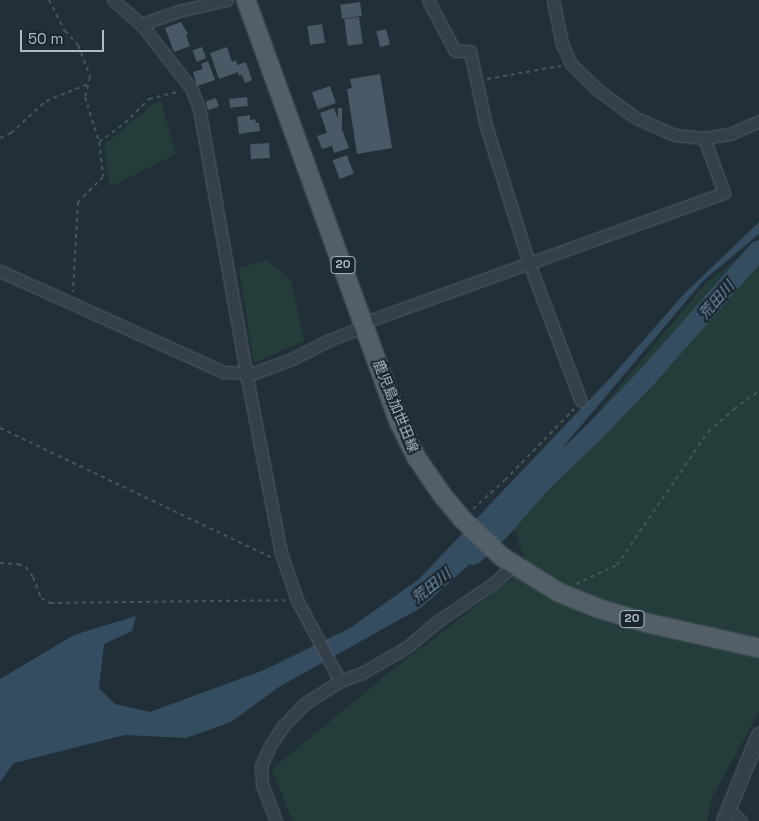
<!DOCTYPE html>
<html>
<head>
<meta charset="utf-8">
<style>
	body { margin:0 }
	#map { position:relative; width:759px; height:821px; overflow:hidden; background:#212f39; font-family:"Space Grotesk","Noto Sans JP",sans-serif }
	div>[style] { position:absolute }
	.green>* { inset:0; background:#243c3a }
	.water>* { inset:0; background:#354d60 }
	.river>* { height:20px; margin:-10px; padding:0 10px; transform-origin:10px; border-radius:10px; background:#354d60 }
	.building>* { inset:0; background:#495965; transform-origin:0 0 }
	.path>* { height:2px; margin-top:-1px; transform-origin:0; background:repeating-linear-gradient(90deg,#425857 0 4px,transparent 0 8px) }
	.roads { filter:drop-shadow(0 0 1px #525e67) drop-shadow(0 0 1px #525e67) }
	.minor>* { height:11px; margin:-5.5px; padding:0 5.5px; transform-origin:5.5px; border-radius:5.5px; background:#344049 }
	.tertiary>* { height:14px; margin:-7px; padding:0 7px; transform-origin:7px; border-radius:7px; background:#344049 }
	.primary>* { height:18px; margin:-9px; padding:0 9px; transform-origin:9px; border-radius:9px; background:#525f69 }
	span { translate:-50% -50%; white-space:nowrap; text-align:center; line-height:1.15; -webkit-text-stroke:4px #1a252e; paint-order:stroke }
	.shield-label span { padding:1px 4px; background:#1a252e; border:1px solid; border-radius:4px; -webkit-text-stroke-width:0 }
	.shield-label { font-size:12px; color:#afbbc5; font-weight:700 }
	.street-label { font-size:14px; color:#afbbc5 }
	.water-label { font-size:15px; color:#7091aa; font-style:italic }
	.scale { position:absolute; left:20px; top:30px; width:84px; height:22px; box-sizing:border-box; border:2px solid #afbbc5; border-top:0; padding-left:6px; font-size:15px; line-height:18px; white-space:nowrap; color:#afbbc5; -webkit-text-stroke:4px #1a252e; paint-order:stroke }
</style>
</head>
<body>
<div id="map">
	<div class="green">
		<i style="clip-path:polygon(161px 101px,176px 154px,110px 187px,104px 145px,153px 104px)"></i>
		<i style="clip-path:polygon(759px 242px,759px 712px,712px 797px,707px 821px,293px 821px,272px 769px,400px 664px,528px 567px,510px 518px,705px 284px)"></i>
		<i style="clip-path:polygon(267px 260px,291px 280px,304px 341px,254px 363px,239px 268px)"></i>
	</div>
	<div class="water">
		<i style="clip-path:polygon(759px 222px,759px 234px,704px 280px,514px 505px,472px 562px,422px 607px,279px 687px,231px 722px,186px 738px,125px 735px,85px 745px,14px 763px,0 782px,0 679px,74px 635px,136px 616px,132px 631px,104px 644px,99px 688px,115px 704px,150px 712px,264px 670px,350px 628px,419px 579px,613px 375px,684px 294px)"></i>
	</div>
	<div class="river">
		<i style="left:473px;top:555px;width:37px;rotate:-43deg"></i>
		<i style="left:500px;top:530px;width:64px;rotate:-48.8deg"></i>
		<i style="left:542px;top:482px;width:72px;rotate:-43.9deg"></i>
		<i style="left:594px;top:432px;width:76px;rotate:-46.1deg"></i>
		<i style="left:647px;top:377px;width:169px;rotate:-48.6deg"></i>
	</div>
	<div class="building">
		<i style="left:360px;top:2px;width:14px;height:20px;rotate:82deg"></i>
		<i style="left:359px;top:17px;width:27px;height:15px;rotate:82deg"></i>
		<i style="clip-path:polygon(181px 22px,188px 34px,186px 35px,190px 46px,174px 52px,165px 28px)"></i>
		<i style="left:322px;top:24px;width:19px;height:15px;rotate:81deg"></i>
		<i style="left:386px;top:29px;width:16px;height:10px;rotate:76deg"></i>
		<i style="left:202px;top:47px;width:12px;height:10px;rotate:70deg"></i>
		<i style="clip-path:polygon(227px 47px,232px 62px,236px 60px,237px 65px,246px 62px,252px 80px,245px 83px,242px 75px,239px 76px,238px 72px,219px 79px,210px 53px)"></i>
		<i style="clip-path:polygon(208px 61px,215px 80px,197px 86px,193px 72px,203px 69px,201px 64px)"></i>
		<i style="clip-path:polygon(380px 74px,392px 148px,357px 154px,347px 89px,352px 88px,350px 79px)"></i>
		<i style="left:330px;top:86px;width:18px;height:19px;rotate:71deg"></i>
		<i style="left:247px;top:97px;width:9px;height:18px;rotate:84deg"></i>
		<i style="left:216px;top:98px;width:9px;height:11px;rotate:72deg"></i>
		<i style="clip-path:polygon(334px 108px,349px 148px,334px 153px,332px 146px,322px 149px,317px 136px,327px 133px,320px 113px)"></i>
		<i style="left:338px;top:108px;width:4px;height:19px"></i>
		<i style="clip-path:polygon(250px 115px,250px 120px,255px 119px,256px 123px,259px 123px,260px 131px,239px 134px,237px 117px)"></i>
		<i style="left:269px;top:143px;width:15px;height:19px;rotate:86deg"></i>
		<i style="left:347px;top:155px;width:20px;height:15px;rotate:70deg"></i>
	</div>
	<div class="path">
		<i style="left:49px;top:0;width:35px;rotate:63deg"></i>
		<i style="left:65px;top:31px;width:19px;rotate:47deg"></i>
		<i style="left:78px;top:45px;width:34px;rotate:69deg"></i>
		<i style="left:90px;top:77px;width:21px;rotate:104deg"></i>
		<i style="left:85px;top:97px;width:47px;rotate:72.7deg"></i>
		<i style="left:99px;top:142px;width:35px;rotate:83deg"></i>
		<i style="left:103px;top:177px;width:35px;rotate:135deg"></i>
		<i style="left:78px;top:202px;width:90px;rotate:93.2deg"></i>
		<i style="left:487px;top:79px;width:75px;rotate:-10deg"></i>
		<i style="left:0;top:138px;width:12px;rotate:-24deg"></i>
		<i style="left:11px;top:133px;width:47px;rotate:-42.4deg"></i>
		<i style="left:46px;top:101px;width:45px;rotate:-22deg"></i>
		<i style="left:99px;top:142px;width:32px;rotate:-36deg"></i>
		<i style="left:125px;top:123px;width:34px;rotate:-45deg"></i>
		<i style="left:149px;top:99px;width:32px;rotate:-14deg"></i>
		<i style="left:0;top:428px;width:300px;rotate:25.5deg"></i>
		<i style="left:473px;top:509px;width:43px;rotate:-42.2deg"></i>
		<i style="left:505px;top:480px;width:99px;rotate:-45.8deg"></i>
		<i style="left:0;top:563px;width:18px;rotate:3deg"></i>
		<i style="left:18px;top:564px;width:9px;rotate:21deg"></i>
		<i style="left:26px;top:567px;width:12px;rotate:55deg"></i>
		<i style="left:33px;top:577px;width:22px;rotate:69deg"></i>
		<i style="left:41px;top:598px;width:10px;rotate:29deg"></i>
		<i style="left:50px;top:603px;width:235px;rotate:-0.7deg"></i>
		<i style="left:576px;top:584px;width:45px;rotate:-24.9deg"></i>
		<i style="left:617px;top:565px;width:161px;rotate:-55.6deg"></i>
		<i style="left:708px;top:432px;width:35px;rotate:-41deg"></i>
		<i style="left:734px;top:409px;width:31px;rotate:-36deg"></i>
	</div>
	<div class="roads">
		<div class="minor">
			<i style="left:113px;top:0;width:37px;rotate:41deg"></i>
			<i style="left:141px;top:24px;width:81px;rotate:52deg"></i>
			<i style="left:191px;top:88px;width:22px;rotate:68deg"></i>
			<i style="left:199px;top:108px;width:269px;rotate:79.9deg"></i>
			<i style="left:246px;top:373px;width:183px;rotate:79deg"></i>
			<i style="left:281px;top:553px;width:50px;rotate:71.2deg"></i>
			<i style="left:297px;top:600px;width:92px;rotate:62deg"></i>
			<i style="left:428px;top:0;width:58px;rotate:62.1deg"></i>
			<i style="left:455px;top:51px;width:15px"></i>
			<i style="left:470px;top:51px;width:77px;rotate:78deg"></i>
			<i style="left:486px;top:126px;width:144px;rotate:72.6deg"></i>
			<i style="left:529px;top:263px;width:147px;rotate:69.4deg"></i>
			<i style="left:553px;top:0;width:45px;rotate:78.4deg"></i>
			<i style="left:562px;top:44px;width:23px;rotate:65deg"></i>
			<i style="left:572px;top:65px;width:36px;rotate:44deg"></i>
			<i style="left:598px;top:90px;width:47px;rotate:36.4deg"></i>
			<i style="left:636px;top:118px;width:43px;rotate:23.6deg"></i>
			<i style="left:675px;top:135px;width:29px;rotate:6deg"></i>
			<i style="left:704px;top:138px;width:26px;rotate:-9deg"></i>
			<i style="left:730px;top:134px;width:32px;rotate:-24deg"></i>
			<i style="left:141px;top:24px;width:39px;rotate:-19deg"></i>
			<i style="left:178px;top:11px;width:50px;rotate:-12.7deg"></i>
			<i style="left:0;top:271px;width:246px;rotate:24.3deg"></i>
			<i style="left:224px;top:372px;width:30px;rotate:2deg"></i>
			<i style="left:254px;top:373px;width:40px;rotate:-20.2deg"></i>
			<i style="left:292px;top:359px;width:39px;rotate:-27deg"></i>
			<i style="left:327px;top:341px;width:41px;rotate:-21.5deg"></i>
			<i style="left:365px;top:326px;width:8px;rotate:-45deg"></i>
			<i style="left:371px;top:320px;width:375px;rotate:-19.8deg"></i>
			<i style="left:724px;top:193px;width:59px;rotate:-110deg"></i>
			<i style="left:728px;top:809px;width:18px;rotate:43deg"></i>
			<i style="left:276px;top:821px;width:39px;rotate:-111deg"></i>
			<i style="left:262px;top:785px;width:19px;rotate:-93deg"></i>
			<i style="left:261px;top:766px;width:24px;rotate:-66deg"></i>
			<i style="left:271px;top:744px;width:22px;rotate:-56deg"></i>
			<i style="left:283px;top:726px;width:30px;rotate:-46deg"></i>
			<i style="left:304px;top:704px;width:43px;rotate:-32.6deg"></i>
			<i style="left:340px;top:681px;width:23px;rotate:-20deg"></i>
			<i style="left:362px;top:673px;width:52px;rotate:-30deg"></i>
			<i style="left:407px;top:647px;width:40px;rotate:-40deg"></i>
			<i style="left:438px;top:621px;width:68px;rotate:-34.2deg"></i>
			<i style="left:494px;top:583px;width:27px;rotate:-42deg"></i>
		</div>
		<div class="tertiary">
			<i style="left:724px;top:821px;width:93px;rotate:-67.9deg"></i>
		</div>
		<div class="primary">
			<i style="left:246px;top:0;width:449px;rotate:70.1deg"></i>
			<i style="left:399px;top:422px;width:39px;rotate:64deg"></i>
			<i style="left:416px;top:457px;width:47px;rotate:55.3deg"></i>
			<i style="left:443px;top:496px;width:30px;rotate:50deg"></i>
			<i style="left:462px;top:519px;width:55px;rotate:43.5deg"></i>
			<i style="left:502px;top:557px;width:66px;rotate:32deg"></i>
			<i style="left:558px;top:592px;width:45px;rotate:22deg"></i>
			<i style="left:600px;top:609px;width:49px;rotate:16.6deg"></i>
			<i style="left:647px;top:623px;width:115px;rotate:12.6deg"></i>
		</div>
	</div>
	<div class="shield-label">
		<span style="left:343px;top:265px">20</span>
		<span style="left:632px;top:619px">20</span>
	</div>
	<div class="street-label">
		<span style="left:396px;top:406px;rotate:68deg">鹿児島加世田線</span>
	</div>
	<div class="water-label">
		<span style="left:716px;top:300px;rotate:-49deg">荒田川</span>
		<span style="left:431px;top:586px;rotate:-39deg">荒田川</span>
	</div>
	<div class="scale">50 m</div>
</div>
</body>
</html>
